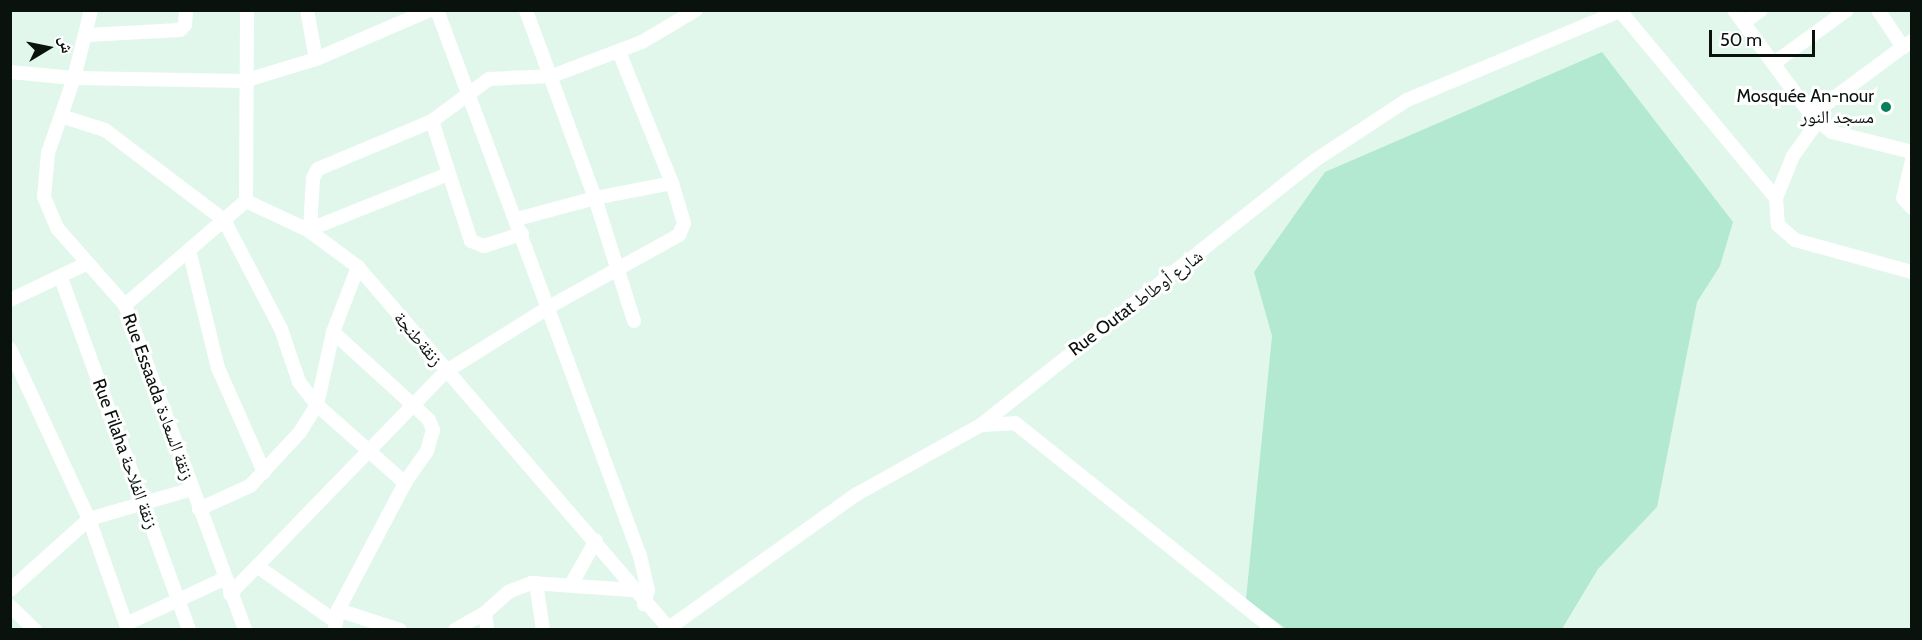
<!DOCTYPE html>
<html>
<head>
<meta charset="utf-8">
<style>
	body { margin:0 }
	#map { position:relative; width:1922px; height:640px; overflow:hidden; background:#e1f7ec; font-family:Cabin,"Noto Naskh Arabic",sans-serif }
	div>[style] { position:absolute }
	.green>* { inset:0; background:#b4e9d1 }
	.minor>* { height:14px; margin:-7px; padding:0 7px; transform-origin:7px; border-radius:7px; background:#fff }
	.dots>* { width:16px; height:16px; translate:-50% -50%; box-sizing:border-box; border:3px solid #fff; border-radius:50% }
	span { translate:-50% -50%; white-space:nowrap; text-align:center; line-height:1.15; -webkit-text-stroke:6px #fff; paint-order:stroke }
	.poi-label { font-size:18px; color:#0a120e }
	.right { translate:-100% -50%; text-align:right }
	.street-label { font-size:18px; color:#0a120e }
	.frame { position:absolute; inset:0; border:12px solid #0a120e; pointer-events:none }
	.north { position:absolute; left:18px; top:18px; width:60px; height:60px; -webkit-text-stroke:4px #fff; paint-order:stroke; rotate:80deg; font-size:16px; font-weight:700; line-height:24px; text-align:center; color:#0a120e }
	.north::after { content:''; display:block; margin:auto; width:21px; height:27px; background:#0a120e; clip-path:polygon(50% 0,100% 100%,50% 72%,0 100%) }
	.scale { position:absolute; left:1709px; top:30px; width:106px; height:27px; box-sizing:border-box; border:3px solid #0a120e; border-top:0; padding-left:8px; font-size:18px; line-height:21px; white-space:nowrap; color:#0a120e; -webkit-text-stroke:4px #fff; paint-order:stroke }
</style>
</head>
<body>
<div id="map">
	<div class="green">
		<i style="clip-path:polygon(1602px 52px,1733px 222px,1720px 266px,1697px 302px,1657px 507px,1598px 569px,1562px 629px,1286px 629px,1246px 599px,1272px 336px,1254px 272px,1325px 172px)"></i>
	</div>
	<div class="minor">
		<i style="left:91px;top:10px;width:70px;rotate:104deg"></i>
		<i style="left:74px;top:78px;width:79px;rotate:109.1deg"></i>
		<i style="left:48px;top:153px;width:44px;rotate:95.2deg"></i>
		<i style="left:44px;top:197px;width:34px;rotate:67deg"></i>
		<i style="left:57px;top:228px;width:103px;rotate:48.6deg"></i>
		<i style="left:125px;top:305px;width:346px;rotate:69.7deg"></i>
		<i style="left:307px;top:10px;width:50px;rotate:79.6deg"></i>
		<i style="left:437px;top:10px;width:583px;rotate:69.61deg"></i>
		<i style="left:640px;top:556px;width:35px;rotate:77deg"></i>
		<i style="left:648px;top:590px;width:15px;rotate:106deg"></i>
		<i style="left:1734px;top:10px;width:130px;rotate:53.7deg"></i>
		<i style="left:1811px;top:115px;width:27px;rotate:39deg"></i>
		<i style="left:1832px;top:132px;width:82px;rotate:14deg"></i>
		<i style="left:1878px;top:10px;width:45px;rotate:56deg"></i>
		<i style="left:1903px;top:47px;width:11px;rotate:-34deg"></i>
		<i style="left:1621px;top:12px;width:242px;rotate:50.2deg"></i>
		<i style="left:1745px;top:22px;width:20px;rotate:-37deg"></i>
		<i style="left:87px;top:35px;width:93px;rotate:-3.1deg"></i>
		<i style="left:180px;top:30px;width:7px;rotate:-45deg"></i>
		<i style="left:185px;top:25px;width:15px;rotate:-86deg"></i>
		<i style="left:1774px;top:63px;width:90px;rotate:-36deg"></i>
		<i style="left:10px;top:72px;width:64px;rotate:5.4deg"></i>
		<i style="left:74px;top:78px;width:170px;rotate:1deg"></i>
		<i style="left:244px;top:81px;width:75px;rotate:-17deg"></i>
		<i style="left:316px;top:59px;width:124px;rotate:-23.3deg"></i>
		<i style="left:1811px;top:115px;width:114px;rotate:-36.5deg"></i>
		<i style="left:61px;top:116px;width:46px;rotate:17.7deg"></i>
		<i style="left:105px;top:130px;width:149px;rotate:37.1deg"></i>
		<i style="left:224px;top:220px;width:123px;rotate:62.4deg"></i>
		<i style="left:281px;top:329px;width:56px;rotate:71.2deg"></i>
		<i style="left:299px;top:382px;width:29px;rotate:52deg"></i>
		<i style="left:317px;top:405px;width:118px;rotate:41.6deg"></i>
		<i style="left:432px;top:121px;width:126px;rotate:72deg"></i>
		<i style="left:471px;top:241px;width:14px;rotate:21deg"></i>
		<i style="left:484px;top:246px;width:40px;rotate:-18deg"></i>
		<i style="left:1818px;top:121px;width:43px;rotate:125.5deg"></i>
		<i style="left:1793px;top:156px;width:45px;rotate:112deg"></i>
		<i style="left:1776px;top:198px;width:27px;rotate:86deg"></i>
		<i style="left:1778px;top:225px;width:23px;rotate:41deg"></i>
		<i style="left:1795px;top:240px;width:121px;rotate:15.3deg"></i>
		<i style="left:1912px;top:160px;width:39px;rotate:103deg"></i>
		<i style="left:1903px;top:198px;width:13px;rotate:48deg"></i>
		<i style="left:246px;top:201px;width:191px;rotate:-89.7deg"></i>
		<i style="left:517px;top:219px;width:81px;rotate:-15.1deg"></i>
		<i style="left:595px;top:198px;width:200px;rotate:-110.2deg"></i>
		<i style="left:310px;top:229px;width:51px;rotate:-86.6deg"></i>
		<i style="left:313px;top:178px;width:10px;rotate:-61deg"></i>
		<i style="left:318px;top:169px;width:124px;rotate:-22.8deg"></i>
		<i style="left:432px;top:121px;width:71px;rotate:-36.4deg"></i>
		<i style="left:489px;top:79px;width:63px;rotate:-2.7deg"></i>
		<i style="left:552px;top:76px;width:96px;rotate:-20.7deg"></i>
		<i style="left:642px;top:42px;width:63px;rotate:-30.7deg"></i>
		<i style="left:308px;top:230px;width:151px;rotate:-21.8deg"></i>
		<i style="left:189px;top:250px;width:122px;rotate:76.2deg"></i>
		<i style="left:218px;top:368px;width:114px;rotate:66.1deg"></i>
		<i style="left:61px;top:278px;width:375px;rotate:70deg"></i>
		<i style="left:10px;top:300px;width:86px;rotate:-25.4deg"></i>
		<i style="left:125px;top:305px;width:160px;rotate:-40.7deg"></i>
		<i style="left:246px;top:201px;width:68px;rotate:25.1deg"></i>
		<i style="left:308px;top:230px;width:62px;rotate:36.5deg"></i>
		<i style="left:358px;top:267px;width:476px;rotate:49.3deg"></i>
		<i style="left:634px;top:321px;width:129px;rotate:-107.6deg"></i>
		<i style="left:595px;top:198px;width:78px;rotate:-11deg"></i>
		<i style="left:333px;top:332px;width:108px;rotate:42.4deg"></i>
		<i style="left:413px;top:405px;width:22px;rotate:43deg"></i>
		<i style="left:429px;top:420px;width:11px;rotate:68deg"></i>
		<i style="left:433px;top:430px;width:22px;rotate:106deg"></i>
		<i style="left:427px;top:451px;width:39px;rotate:125deg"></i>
		<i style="left:405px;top:483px;width:144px;rotate:117.8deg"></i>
		<i style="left:338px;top:610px;width:20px;rotate:99deg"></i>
		<i style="left:10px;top:349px;width:187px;rotate:65.1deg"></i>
		<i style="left:89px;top:519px;width:118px;rotate:70.6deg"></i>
		<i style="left:981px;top:425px;width:34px;rotate:-3deg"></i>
		<i style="left:1015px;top:423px;width:332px;rotate:38.6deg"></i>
		<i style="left:199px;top:509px;width:56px;rotate:-24.3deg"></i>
		<i style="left:250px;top:486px;width:74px;rotate:-47.2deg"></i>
		<i style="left:300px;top:432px;width:32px;rotate:-58deg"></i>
		<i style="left:317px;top:405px;width:75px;rotate:-77.6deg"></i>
		<i style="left:333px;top:332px;width:70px;rotate:-69deg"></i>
		<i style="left:257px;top:566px;width:97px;rotate:35.3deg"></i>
		<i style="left:536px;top:583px;width:48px;rotate:81.5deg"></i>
		<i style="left:571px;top:585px;width:51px;rotate:-60.9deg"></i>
		<i style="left:10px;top:590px;width:106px;rotate:-41.9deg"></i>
		<i style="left:89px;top:519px;width:107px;rotate:-16.2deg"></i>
		<i style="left:230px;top:594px;width:309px;rotate:-45.9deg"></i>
		<i style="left:445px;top:372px;width:123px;rotate:-32deg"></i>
		<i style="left:549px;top:307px;width:149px;rotate:-29deg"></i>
		<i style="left:679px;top:235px;width:13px;rotate:-67deg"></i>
		<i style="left:684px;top:223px;width:42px;rotate:-106.7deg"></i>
		<i style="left:672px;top:183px;width:141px;rotate:-112deg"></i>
		<i style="left:10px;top:606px;width:35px;rotate:44deg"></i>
		<i style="left:338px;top:610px;width:65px;rotate:17.9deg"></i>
		<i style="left:485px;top:613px;width:17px;rotate:83deg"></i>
		<i style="left:126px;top:624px;width:108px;rotate:-24.7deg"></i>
		<i style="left:455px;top:630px;width:34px;rotate:-30deg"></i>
		<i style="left:485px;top:613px;width:31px;rotate:-42deg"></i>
		<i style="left:508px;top:592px;width:25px;rotate:-21deg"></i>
		<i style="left:531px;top:583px;width:102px;rotate:3.9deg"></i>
		<i style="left:666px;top:630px;width:234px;rotate:-35.5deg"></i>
		<i style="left:857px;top:494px;width:142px;rotate:-29.1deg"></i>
		<i style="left:981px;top:425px;width:425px;rotate:-38.4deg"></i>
		<i style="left:1314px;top:161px;width:111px;rotate:-33.3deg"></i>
		<i style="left:1407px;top:100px;width:233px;rotate:-22.7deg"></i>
	</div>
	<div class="dots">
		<i style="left:1886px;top:107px;background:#0a7f5c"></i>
	</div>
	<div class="poi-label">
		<span class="right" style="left:1874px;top:107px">Mosquée An-nour<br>مسجد النور</span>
	</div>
	<div class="street-label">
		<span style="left:1136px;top:303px;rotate:-37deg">Rue Outat شارع أوطاط</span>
		<span style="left:418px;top:339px;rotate:50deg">زنقةطنجة</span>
		<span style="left:158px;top:397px;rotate:70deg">Rue Essaada زنقة السعادة</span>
		<span style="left:125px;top:454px;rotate:70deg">Rue Filaha زنقة الفلاحة</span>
	</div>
	<div class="frame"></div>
	<div class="north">ش</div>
	<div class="scale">50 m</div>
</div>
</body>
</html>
